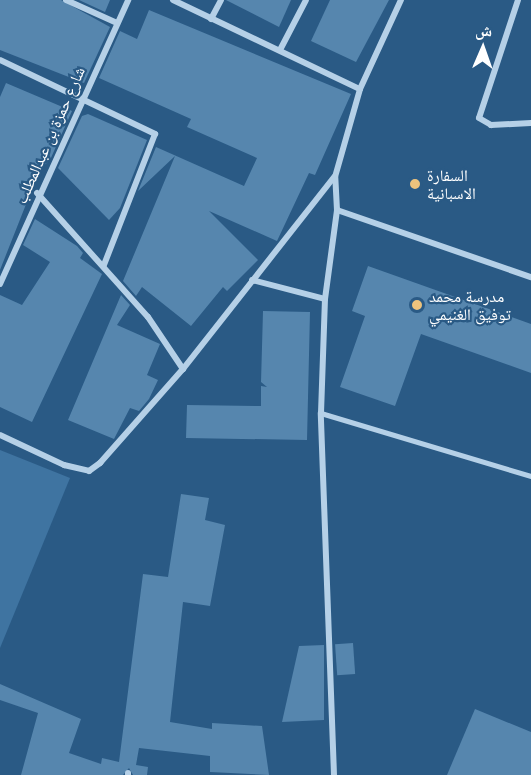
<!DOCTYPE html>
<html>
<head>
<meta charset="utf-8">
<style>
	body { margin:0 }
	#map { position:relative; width:531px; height:775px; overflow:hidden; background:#2a5a85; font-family:"PT Sans","Noto Naskh Arabic",sans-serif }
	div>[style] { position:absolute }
	.green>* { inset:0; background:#3f74a1 }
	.building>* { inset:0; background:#5686ae; transform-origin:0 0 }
	.lane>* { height:4.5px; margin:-2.25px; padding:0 2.25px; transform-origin:2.25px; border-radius:2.25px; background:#b5d0e7 }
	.street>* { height:6px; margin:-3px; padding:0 3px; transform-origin:3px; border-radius:3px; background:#b5d0e7 }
	.dots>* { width:16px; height:16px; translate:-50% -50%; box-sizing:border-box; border:3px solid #2a5a85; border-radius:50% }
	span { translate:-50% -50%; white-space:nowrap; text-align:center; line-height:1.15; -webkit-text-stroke:4.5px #2a5a85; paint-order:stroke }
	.street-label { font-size:16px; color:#fff }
	.poi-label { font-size:16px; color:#fff }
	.left { translate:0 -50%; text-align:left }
	.north { position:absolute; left:453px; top:18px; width:60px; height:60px; -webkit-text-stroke:4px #2a5a85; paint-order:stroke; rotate:2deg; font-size:16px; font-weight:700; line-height:24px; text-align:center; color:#fff }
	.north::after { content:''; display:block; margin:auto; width:21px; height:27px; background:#fff; clip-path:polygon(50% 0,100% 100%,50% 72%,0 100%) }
</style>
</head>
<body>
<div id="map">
	<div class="green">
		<i style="clip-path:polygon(0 450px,70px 478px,0 648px)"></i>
	</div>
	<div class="building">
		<i style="clip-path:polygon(0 0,61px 0,110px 27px,84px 83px,0 50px)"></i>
		<i style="clip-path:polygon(79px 0,110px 0,105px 12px)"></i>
		<i style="clip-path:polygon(226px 0,291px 0,279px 27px)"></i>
		<i style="clip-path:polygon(330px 0,389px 0,356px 62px,311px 41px)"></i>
		<i style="clip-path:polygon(149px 10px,351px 94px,315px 175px,309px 173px,277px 241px,209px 211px,258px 260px,227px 291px,223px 287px,191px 326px,142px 287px,136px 296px,123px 281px,175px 156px,138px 191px,156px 147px,244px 186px,257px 158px,187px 127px,191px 119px,99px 78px,120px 31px,137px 39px)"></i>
		<i style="clip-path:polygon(6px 83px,72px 111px,50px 160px,40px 169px,0 270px,0 97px)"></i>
		<i style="clip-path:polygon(88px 114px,147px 140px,120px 208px,109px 220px,58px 168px,82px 116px)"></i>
		<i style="clip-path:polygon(35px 219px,77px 246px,83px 253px,80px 258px,102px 274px,32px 422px,0 407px,0 295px,22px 305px,50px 262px,23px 245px)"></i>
		<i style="clip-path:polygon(368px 266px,531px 324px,531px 373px,421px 334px,395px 406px,340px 387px,365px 316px,352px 311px)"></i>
		<i style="clip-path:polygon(121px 295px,130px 305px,117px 325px,160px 344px,147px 375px,158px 380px,149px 399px,139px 411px,130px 408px,114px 439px,68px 420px)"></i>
		<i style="clip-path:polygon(263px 311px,310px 312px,307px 440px,186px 438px,187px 405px,261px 406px,261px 386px,267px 387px,261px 382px)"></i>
		<i style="clip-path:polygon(181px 494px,209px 498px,205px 520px,225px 525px,210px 606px,183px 602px,170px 722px,212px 729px,212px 723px,262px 726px,269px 775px,210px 772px,210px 756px,139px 748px,136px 765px,148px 767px,147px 775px,133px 775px,129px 768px,123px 775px,21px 775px,38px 713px,0 700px,0 684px,81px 719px,69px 753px,101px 764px,102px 758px,119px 762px,143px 574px,168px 577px)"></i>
		<i style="left:353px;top:643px;width:31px;height:18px;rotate:86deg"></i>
		<i style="clip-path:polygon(324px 645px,324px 720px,282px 722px,299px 646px)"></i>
		<i style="clip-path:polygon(475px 709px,531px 732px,531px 775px,447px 775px)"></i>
	</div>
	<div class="lane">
		<i style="left:321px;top:413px;width:219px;rotate:16.7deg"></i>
	</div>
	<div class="street">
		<i style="left:66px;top:0;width:56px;rotate:24.3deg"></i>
		<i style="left:173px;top:0;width:207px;rotate:25.5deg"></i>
		<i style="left:518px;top:0;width:124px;rotate:108.3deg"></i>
		<i style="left:479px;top:118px;width:14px;rotate:30deg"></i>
		<i style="left:491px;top:125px;width:40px;rotate:-2.9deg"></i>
		<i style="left:211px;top:19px;width:21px;rotate:-62deg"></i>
		<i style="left:280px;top:50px;width:56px;rotate:-62.5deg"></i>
		<i style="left:0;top:60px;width:172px;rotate:25.5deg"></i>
		<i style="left:155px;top:134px;width:141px;rotate:111.3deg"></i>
		<i style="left:37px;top:193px;width:166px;rotate:48.2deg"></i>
		<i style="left:148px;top:317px;width:63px;rotate:56.1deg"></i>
		<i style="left:337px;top:210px;width:205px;rotate:19.1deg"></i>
		<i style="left:252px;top:280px;width:75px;rotate:14.6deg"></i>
		<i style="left:0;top:284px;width:312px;rotate:-65.7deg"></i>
		<i style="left:0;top:435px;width:71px;rotate:25.1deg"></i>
		<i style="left:64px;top:465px;width:26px;rotate:13deg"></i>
		<i style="left:89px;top:471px;width:14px;rotate:-36deg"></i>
		<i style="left:100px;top:463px;width:125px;rotate:-48.6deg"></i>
		<i style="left:183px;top:369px;width:244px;rotate:-51.8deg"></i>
		<i style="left:128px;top:775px;width:2px;rotate:-90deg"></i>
		<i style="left:334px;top:775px;width:362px;rotate:-92.1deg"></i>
		<i style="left:321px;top:413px;width:114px;rotate:-88deg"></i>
		<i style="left:325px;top:299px;width:90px;rotate:-82.3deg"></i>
		<i style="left:337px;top:210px;width:33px;rotate:-93deg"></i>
		<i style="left:335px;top:177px;width:91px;rotate:-74.1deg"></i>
		<i style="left:360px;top:89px;width:98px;rotate:-65.3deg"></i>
	</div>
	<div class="dots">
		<i style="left:415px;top:184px;background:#edc37d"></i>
		<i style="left:417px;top:305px;background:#edc37d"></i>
	</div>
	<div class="street-label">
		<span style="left:50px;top:135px;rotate:-66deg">شارع حمزة بن عبدالمطلب</span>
	</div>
	<div class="poi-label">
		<span class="left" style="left:427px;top:184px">السفارة<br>الاسبانية</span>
		<span class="left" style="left:429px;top:305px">مدرسة محمد<br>توفيق الغنيمي</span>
	</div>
	<div class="north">ش</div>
</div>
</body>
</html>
